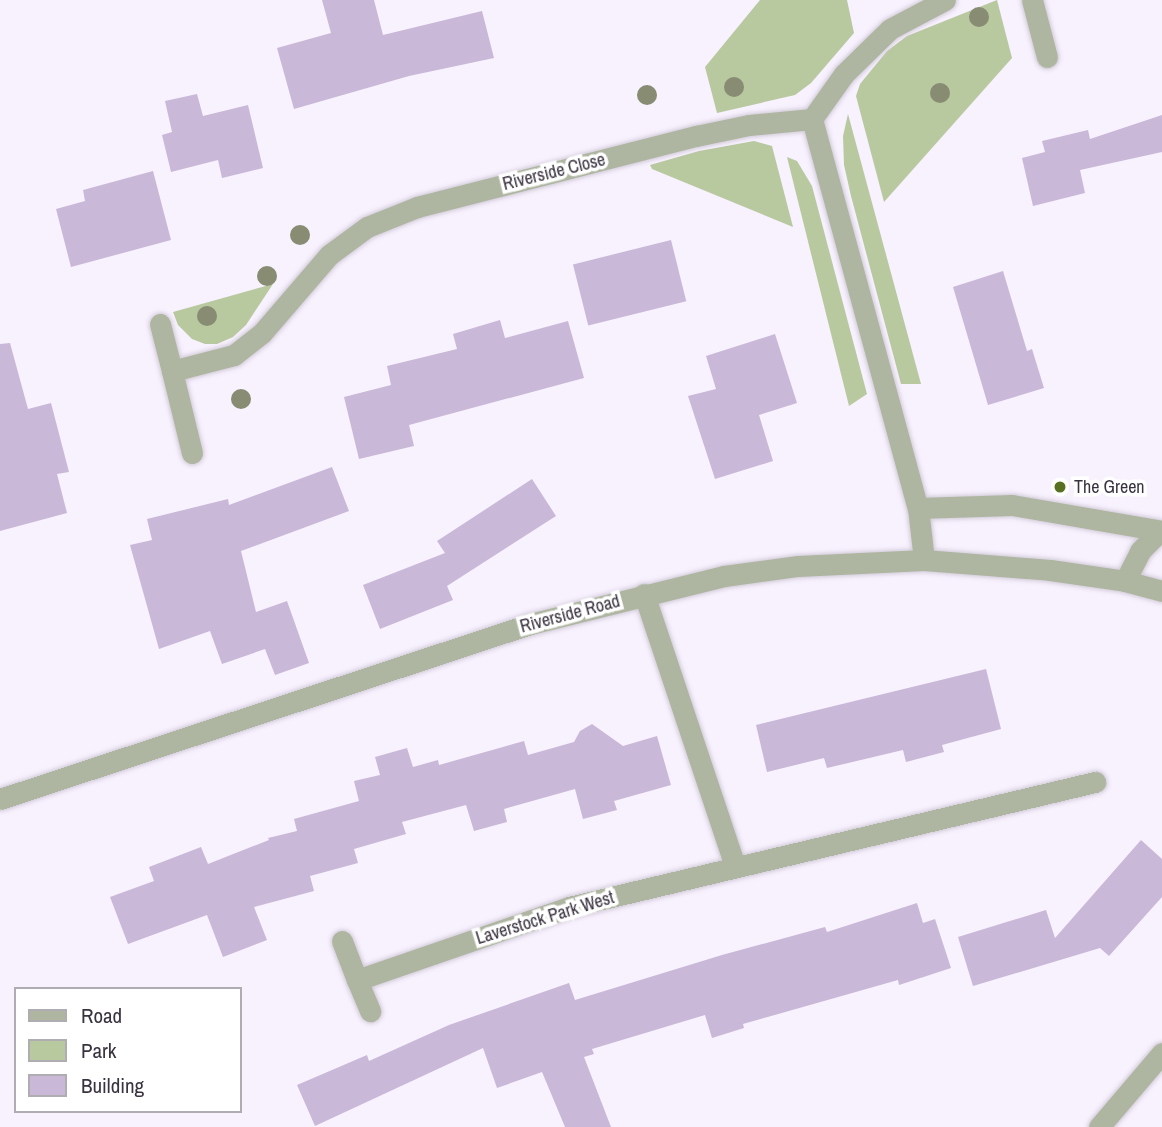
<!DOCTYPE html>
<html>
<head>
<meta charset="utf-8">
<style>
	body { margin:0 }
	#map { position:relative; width:1162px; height:1127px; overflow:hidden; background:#f8f1fe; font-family:"Archivo Narrow",sans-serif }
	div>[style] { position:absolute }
	.green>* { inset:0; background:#b8c89f }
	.building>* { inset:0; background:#c9b8d7; transform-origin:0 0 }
	.roads { filter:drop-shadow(0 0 2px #d2cbd8) drop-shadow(0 0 2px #d2cbd8) }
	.minor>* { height:21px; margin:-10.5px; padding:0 10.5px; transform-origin:10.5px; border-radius:10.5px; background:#aeb6a1 }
	.trees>* { width:20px; height:20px; margin:-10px; border-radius:50%; background:#878c73 }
	.dots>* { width:19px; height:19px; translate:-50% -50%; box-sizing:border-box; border:4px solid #fff; border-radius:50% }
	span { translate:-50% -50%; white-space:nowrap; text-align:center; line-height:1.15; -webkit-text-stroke:7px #fff; paint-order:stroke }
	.street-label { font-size:18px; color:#39323f }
	.poi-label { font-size:18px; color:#39323f }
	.left { translate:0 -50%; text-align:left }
	.legend { position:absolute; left:14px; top:987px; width:228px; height:126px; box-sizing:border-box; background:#fff; border:2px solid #b0adb2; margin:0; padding:9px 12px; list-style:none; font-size:21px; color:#39323f }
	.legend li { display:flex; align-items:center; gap:14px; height:35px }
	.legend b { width:35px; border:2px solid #b0adb2 }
</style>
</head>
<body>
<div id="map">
	<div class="green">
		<i style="clip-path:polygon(760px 0,847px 0,854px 33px,811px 83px,795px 95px,717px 113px,705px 67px)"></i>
		<i style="clip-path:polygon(997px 0,1012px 58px,884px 202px,856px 96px,860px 84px,887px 51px,907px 36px)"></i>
		<i style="clip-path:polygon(848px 114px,921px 384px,901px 384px,851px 196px,844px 165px,843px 136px)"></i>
		<i style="clip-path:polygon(754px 141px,772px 146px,793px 227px,652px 169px,650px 165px,699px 151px)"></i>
		<i style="clip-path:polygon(787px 157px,797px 161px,812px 186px,867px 394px,849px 406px)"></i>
		<i style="clip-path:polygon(273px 284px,246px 325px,233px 337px,217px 344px,205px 344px,192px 339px,178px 325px,173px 312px)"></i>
	</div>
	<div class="building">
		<i style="clip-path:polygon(322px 0,374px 0,383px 35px,482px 11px,494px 58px,409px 76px,294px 109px,277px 48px,331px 33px)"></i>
		<i style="clip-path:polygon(197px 94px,203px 116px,248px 105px,263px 168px,222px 178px,218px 160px,171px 172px,162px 135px,172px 132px,165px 101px)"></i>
		<i style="clip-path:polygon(1162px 115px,1162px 152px,1080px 170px,1085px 193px,1033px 206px,1022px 158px,1045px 152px,1042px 141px,1088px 130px,1090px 139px)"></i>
		<i style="clip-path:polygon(153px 171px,171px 240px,71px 267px,56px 209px,85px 201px,83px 190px)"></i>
		<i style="left:671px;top:240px;width:63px;height:101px;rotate:76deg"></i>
		<i style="clip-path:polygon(1003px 271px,1027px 351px,1032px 349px,1044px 388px,988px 405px,953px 287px)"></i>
		<i style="clip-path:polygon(500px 320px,505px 338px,568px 321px,584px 378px,409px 425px,414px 446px,359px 459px,344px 397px,391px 385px,387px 366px,457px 349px,453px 334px)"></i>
		<i style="clip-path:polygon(775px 334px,797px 403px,759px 415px,773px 461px,715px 479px,688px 396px,716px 389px,706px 356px)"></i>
		<i style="clip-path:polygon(10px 343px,28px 409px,51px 403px,69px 472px,57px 474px,67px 513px,0 531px,0 344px)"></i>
		<i style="clip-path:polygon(332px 467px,349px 511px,241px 551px,256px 612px,287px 601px,309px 663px,275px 675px,265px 649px,222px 664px,210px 631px,159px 649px,130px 545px,152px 540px,147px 519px,228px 499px,229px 505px)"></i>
		<i style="clip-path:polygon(532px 479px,556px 516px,447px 586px,453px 600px,380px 629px,363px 585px,445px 553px,437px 541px)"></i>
		<i style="clip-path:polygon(986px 669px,1001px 729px,942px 745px,944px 752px,906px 762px,903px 750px,827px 768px,824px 758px,767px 772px,756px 725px)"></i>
		<i style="clip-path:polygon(592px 724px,623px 746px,657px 736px,671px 785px,614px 801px,617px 810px,583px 819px,575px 789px,504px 809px,507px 822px,474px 831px,466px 805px,402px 822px,406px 834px,354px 849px,358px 863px,310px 876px,314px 891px,254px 907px,267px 940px,223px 957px,207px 915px,128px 944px,110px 897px,154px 881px,149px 867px,201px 847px,208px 864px,269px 840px,268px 838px,297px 831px,294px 819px,359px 801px,354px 781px,380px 775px,375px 757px,407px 748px,413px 767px,438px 760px,439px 765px,524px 741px,528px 755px,574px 742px,580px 731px)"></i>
		<i style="clip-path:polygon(1141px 840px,1162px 859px,1162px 897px,1109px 956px,1100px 948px,973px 986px,958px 937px,1046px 910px,1055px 938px)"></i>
		<i style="clip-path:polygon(917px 903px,923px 923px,935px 919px,951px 968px,899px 985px,898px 980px,743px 1024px,744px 1028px,712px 1038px,705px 1015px,592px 1049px,594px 1054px,584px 1057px,611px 1127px,565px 1127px,542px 1072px,497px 1088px,483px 1048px,315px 1126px,297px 1085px,367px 1055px,369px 1061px,449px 1025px,569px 983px,575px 1000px,722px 955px,825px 927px,827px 932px)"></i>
	</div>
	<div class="roads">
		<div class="minor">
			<i style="left:1032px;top:0;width:59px;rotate:75.3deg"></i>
			<i style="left:812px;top:119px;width:403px;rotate:74.8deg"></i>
			<i style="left:918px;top:508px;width:52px;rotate:83.4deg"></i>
			<i style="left:160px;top:324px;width:49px;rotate:75.7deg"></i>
			<i style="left:192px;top:453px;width:84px;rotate:-103.7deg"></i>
			<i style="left:172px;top:371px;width:64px;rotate:-14.5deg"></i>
			<i style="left:234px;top:355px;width:36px;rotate:-38deg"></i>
			<i style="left:262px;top:333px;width:103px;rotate:-49.3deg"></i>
			<i style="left:329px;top:255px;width:47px;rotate:-36.4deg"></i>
			<i style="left:367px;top:227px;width:54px;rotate:-21.8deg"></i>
			<i style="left:417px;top:207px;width:288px;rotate:-14.3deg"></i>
			<i style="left:696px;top:136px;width:54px;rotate:-11.7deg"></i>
			<i style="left:749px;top:125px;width:63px;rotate:-5.4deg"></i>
			<i style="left:812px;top:119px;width:55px;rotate:-54.6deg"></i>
			<i style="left:844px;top:74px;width:64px;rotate:-44.4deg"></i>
			<i style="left:890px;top:29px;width:62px;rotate:-27.8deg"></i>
			<i style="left:918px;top:508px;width:94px;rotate:-1.8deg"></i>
			<i style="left:1012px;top:505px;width:152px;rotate:9.8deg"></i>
			<i style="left:1125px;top:581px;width:34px;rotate:-63deg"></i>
			<i style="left:1140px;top:551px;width:27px;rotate:-45deg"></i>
			<i style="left:644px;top:594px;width:287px;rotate:71.5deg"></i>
			<i style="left:0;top:799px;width:558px;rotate:-18.27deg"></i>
			<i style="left:530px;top:624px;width:200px;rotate:-13.9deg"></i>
			<i style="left:724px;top:576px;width:75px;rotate:-7.7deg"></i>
			<i style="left:798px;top:566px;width:126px;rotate:-2.7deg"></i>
			<i style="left:924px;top:560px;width:126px;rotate:4.5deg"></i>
			<i style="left:1050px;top:570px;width:76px;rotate:8.3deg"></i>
			<i style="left:1125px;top:581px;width:38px;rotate:15deg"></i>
			<i style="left:342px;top:941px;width:42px;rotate:69deg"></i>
			<i style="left:357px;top:980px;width:224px;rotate:-19deg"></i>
			<i style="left:569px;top:907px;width:541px;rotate:-13.37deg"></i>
			<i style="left:357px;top:980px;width:34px;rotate:67deg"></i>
			<i style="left:1099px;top:1127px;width:97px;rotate:-49.6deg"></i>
		</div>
	</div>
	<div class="trees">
		<i style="left:979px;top:17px"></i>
		<i style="left:734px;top:87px"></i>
		<i style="left:940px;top:93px"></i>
		<i style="left:647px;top:95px"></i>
		<i style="left:300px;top:235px"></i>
		<i style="left:267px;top:276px"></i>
		<i style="left:207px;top:316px"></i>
		<i style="left:241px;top:399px"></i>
	</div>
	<div class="dots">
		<i style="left:1060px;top:487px;background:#587022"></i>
	</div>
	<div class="street-label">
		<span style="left:554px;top:172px;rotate:-14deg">Riverside Close</span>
		<span style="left:570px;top:614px;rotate:-15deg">Riverside Road</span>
		<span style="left:545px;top:918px;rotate:-17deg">Laverstock Park West</span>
	</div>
	<div class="poi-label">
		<span class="left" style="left:1074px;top:487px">The Green</span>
	</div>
	<ul class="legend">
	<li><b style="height:9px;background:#aeb6a1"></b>Road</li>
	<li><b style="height:19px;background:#b8c89f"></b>Park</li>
	<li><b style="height:19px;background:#c9b8d7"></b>Building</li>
	</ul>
</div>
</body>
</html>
